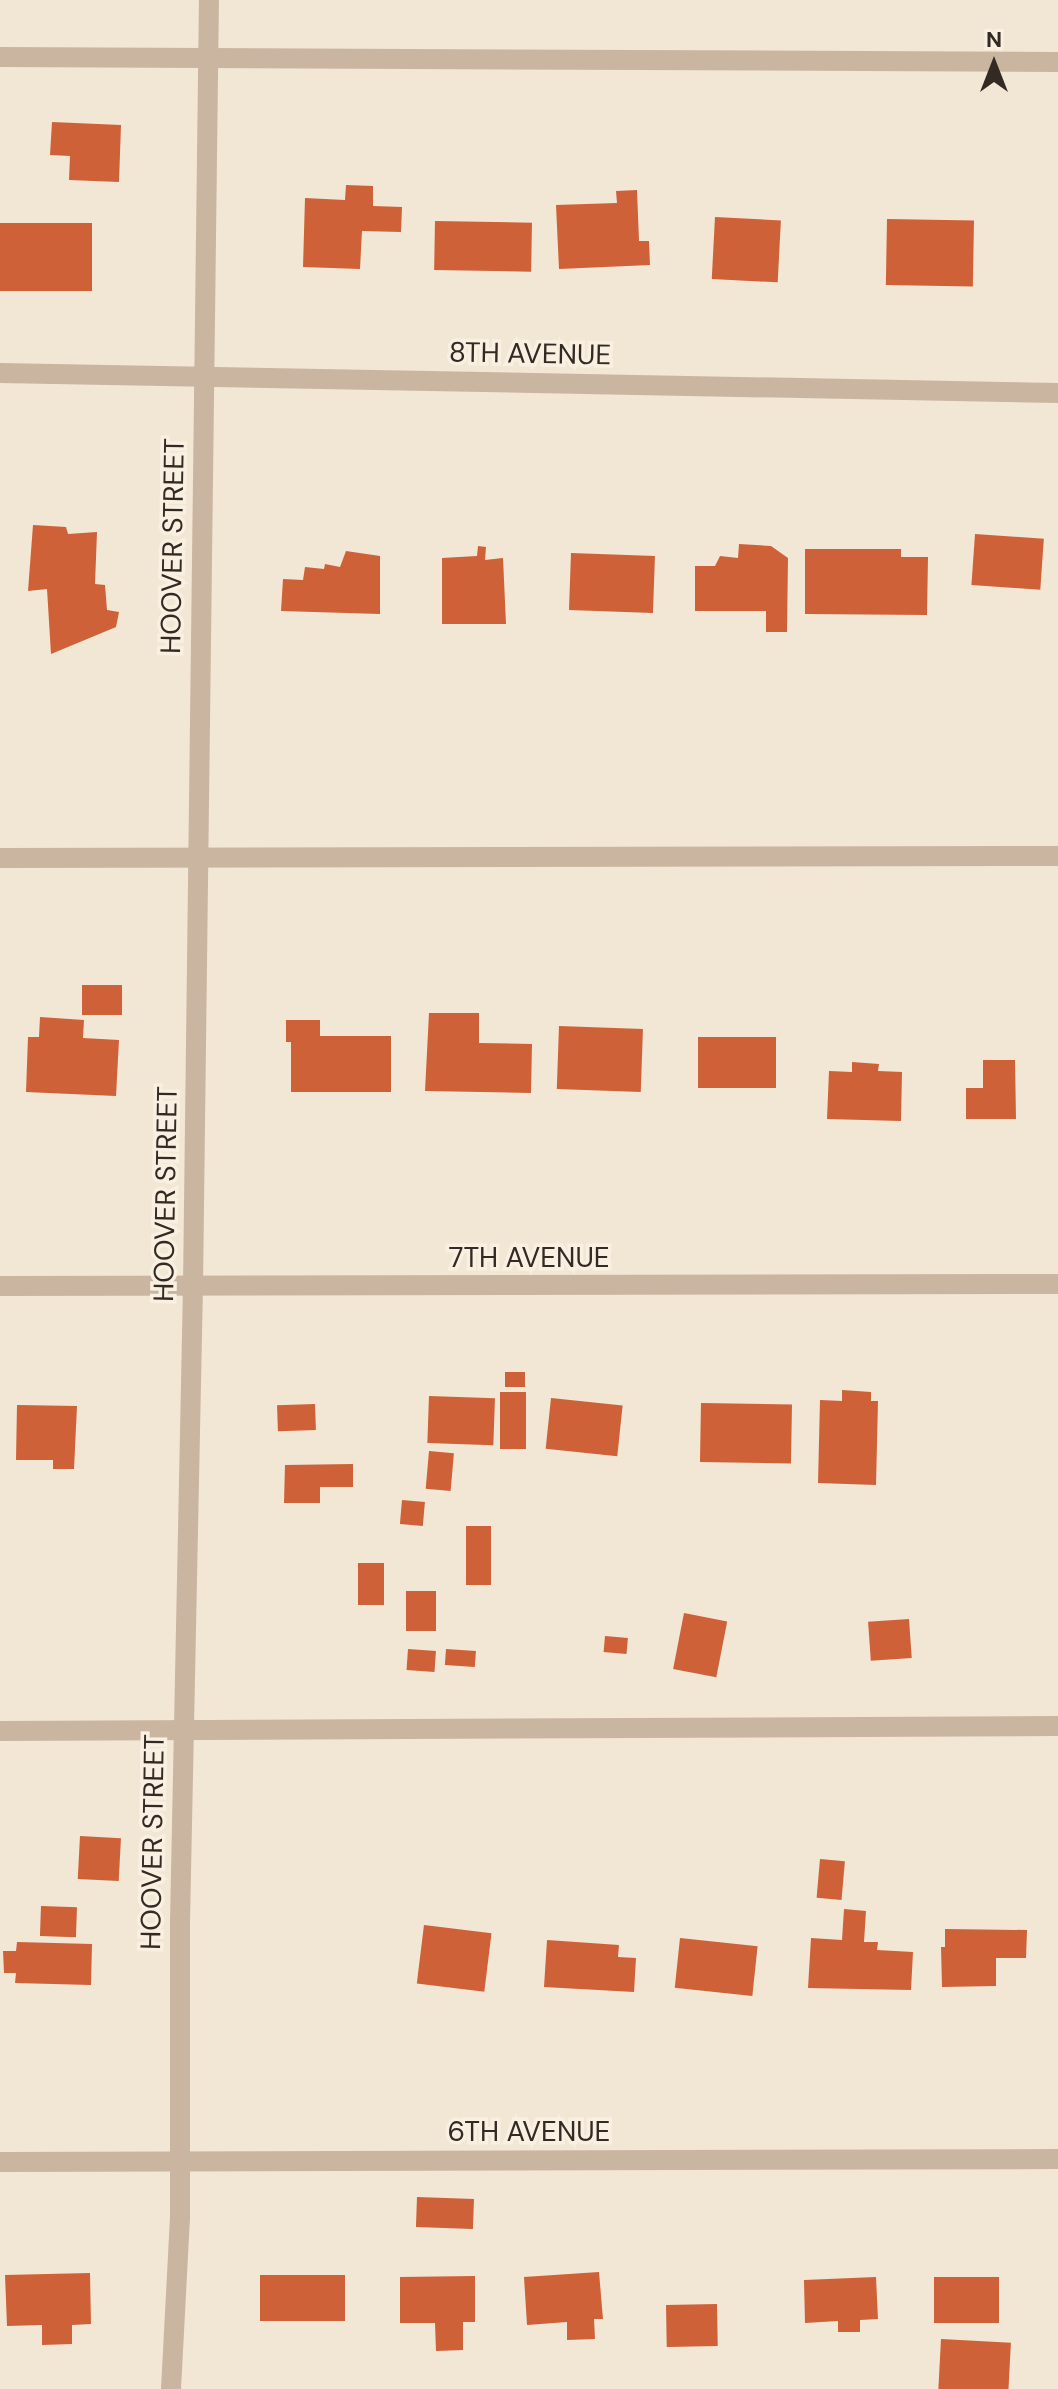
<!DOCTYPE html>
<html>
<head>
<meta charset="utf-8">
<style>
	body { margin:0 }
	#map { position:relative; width:1058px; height:2389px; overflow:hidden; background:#f2e6d5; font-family:"DM Sans",sans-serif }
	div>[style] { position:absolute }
	.building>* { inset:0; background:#ce6137; transform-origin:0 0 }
	.service>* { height:20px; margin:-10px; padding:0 10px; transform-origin:10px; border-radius:10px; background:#cab5a1 }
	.minor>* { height:20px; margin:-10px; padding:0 10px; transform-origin:10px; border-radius:10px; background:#cab5a1 }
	span { translate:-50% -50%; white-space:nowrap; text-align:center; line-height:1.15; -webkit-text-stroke:7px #faf0e1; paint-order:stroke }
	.street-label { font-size:28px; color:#342a24 }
	.north { position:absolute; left:954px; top:24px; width:80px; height:80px; -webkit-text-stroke:6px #faf0e1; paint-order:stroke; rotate:0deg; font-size:22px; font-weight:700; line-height:32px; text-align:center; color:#342a24 }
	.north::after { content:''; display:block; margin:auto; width:28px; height:36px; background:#342a24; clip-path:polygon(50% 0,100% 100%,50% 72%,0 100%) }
</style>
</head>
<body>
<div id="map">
	<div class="building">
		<i style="clip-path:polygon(52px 122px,121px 125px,119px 182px,69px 180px,70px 156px,50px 155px)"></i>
		<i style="clip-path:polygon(346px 185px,373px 186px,373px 206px,402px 207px,401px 232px,362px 231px,360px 269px,303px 267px,305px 198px,345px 200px)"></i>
		<i style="clip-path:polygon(637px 190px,639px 241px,649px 241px,650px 265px,559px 269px,556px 205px,617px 203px,616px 191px)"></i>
		<i style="left:715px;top:217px;width:66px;height:62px;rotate:3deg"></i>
		<i style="left:887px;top:219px;width:87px;height:66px;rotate:1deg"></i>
		<i style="left:435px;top:221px;width:97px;height:49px;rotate:1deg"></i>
		<i style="left:0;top:223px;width:92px;height:68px"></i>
		<i style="clip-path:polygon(33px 525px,66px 527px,68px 534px,97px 532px,95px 584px,105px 585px,107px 610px,119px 612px,116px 627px,51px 654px,47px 589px,28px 591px)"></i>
		<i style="left:975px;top:534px;width:69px;height:51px;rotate:4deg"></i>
		<i style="clip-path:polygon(739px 544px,771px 546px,788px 558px,787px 632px,766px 632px,766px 611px,695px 611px,695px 566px,715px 566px,720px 556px,738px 558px)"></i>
		<i style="clip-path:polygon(478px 546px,486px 547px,485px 560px,503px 558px,506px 624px,442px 624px,442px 558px,477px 556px)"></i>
		<i style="clip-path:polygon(805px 549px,901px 549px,901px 557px,928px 557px,927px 615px,805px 614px)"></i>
		<i style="clip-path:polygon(346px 551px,380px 556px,380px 614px,281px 611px,283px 579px,303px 580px,305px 567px,324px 569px,325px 564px,340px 567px)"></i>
		<i style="left:571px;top:553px;width:84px;height:57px;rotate:2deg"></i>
		<i style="left:82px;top:985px;width:40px;height:30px"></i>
		<i style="clip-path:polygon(429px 1013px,479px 1013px,479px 1043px,532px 1044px,531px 1093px,425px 1091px)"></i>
		<i style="clip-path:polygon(40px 1017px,84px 1020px,83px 1038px,119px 1040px,116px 1096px,26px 1092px,28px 1037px,39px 1037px)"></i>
		<i style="clip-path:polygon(286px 1020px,320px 1020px,320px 1036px,391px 1036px,391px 1092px,291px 1092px,291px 1042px,286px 1042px)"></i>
		<i style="left:559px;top:1026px;width:84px;height:63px;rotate:2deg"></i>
		<i style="left:698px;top:1037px;width:78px;height:51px"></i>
		<i style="clip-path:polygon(983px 1060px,1015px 1060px,1016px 1119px,966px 1119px,966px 1088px,983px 1088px)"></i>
		<i style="clip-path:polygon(852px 1062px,879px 1064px,878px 1071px,902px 1072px,901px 1121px,827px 1119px,829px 1071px,852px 1072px)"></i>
		<i style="left:505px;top:1372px;width:20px;height:15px"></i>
		<i style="clip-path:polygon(842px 1390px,871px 1392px,871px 1401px,878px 1401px,876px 1485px,818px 1483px,820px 1400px,842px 1401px)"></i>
		<i style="left:500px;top:1392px;width:26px;height:57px"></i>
		<i style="left:429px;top:1396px;width:66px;height:47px;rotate:2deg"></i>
		<i style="left:551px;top:1398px;width:72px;height:51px;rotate:6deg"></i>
		<i style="left:701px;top:1403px;width:91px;height:59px;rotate:1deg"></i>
		<i style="left:315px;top:1404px;width:26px;height:38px;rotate:88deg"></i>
		<i style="clip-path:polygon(17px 1405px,77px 1406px,74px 1469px,53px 1469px,53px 1460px,16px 1460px)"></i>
		<i style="left:429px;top:1451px;width:25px;height:38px;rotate:5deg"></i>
		<i style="clip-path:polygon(353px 1464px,353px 1487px,320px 1487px,320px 1503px,284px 1503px,285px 1465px)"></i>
		<i style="left:402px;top:1500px;width:23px;height:24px;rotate:5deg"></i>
		<i style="left:466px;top:1526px;width:25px;height:59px"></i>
		<i style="left:358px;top:1563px;width:26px;height:42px"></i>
		<i style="left:406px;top:1591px;width:30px;height:40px"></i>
		<i style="left:684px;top:1613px;width:44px;height:57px;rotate:11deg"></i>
		<i style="left:909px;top:1619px;width:39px;height:41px;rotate:86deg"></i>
		<i style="left:605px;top:1636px;width:23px;height:16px;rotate:5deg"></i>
		<i style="left:408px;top:1649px;width:28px;height:21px;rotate:4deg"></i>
		<i style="left:446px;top:1649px;width:30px;height:16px;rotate:4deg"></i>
		<i style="left:80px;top:1836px;width:41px;height:43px;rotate:3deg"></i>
		<i style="left:820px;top:1859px;width:25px;height:39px;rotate:5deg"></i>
		<i style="left:41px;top:1906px;width:36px;height:30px;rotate:2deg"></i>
		<i style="clip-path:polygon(844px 1909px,866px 1911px,864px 1942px,878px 1942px,877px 1950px,913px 1952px,911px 1990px,808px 1988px,811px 1938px,842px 1940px)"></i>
		<i style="left:424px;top:1925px;width:68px;height:59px;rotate:7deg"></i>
		<i style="clip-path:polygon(945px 1929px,1027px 1930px,1026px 1958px,996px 1958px,996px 1986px,942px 1987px,941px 1947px,945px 1947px)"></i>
		<i style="left:680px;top:1938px;width:78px;height:50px;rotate:6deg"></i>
		<i style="clip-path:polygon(547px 1940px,619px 1945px,618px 1957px,636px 1958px,634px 1992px,544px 1987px)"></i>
		<i style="clip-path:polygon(17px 1942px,92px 1944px,91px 1985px,15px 1983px,16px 1973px,4px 1973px,3px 1951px,16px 1951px)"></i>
		<i style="left:417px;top:2197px;width:57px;height:30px;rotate:2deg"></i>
		<i style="clip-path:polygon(599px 2272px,603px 2319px,594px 2319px,595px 2339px,567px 2340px,567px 2322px,527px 2325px,524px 2277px)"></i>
		<i style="clip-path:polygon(90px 2273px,91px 2324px,72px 2325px,72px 2344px,42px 2345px,42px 2325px,7px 2326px,5px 2275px)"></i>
		<i style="left:345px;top:2275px;width:46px;height:85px;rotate:90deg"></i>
		<i style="clip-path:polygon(475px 2276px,475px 2322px,463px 2322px,463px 2350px,436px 2351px,435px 2323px,400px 2323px,400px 2277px)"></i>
		<i style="clip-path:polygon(876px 2277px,878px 2319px,860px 2320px,860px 2332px,838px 2332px,838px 2321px,805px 2323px,804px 2280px)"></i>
		<i style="left:999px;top:2277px;width:46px;height:65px;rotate:90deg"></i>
		<i style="left:717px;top:2304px;width:42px;height:51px;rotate:89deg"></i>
		<i style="left:941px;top:2339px;width:70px;height:50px;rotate:3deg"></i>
	</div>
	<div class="service">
		<i style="left:0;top:57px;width:1058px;rotate:0.27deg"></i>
		<i style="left:0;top:858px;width:1058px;rotate:-0.11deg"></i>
		<i style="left:0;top:1731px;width:1058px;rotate:-0.27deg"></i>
	</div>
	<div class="minor">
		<i style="left:0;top:373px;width:1058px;rotate:1.08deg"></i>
		<i style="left:0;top:1286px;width:1058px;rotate:-0.11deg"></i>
		<i style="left:0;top:2162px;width:1058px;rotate:-0.16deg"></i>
		<i style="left:171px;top:2389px;width:171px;rotate:-87deg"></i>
		<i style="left:180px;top:2218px;width:296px;rotate:-90deg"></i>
		<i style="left:180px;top:1922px;width:636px;rotate:-88.83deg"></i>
		<i style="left:193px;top:1286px;width:1286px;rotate:-89.29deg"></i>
	</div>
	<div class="street-label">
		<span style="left:530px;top:354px;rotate:1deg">8TH AVENUE</span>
		<span style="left:173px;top:546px;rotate:-89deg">HOOVER STREET</span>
		<span style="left:166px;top:1194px;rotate:-89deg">HOOVER STREET</span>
		<span style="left:529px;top:1258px">7TH AVENUE</span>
		<span style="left:153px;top:1842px;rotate:-89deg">HOOVER STREET</span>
		<span style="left:529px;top:2132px">6TH AVENUE</span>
	</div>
	<div class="north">N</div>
</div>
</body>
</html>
